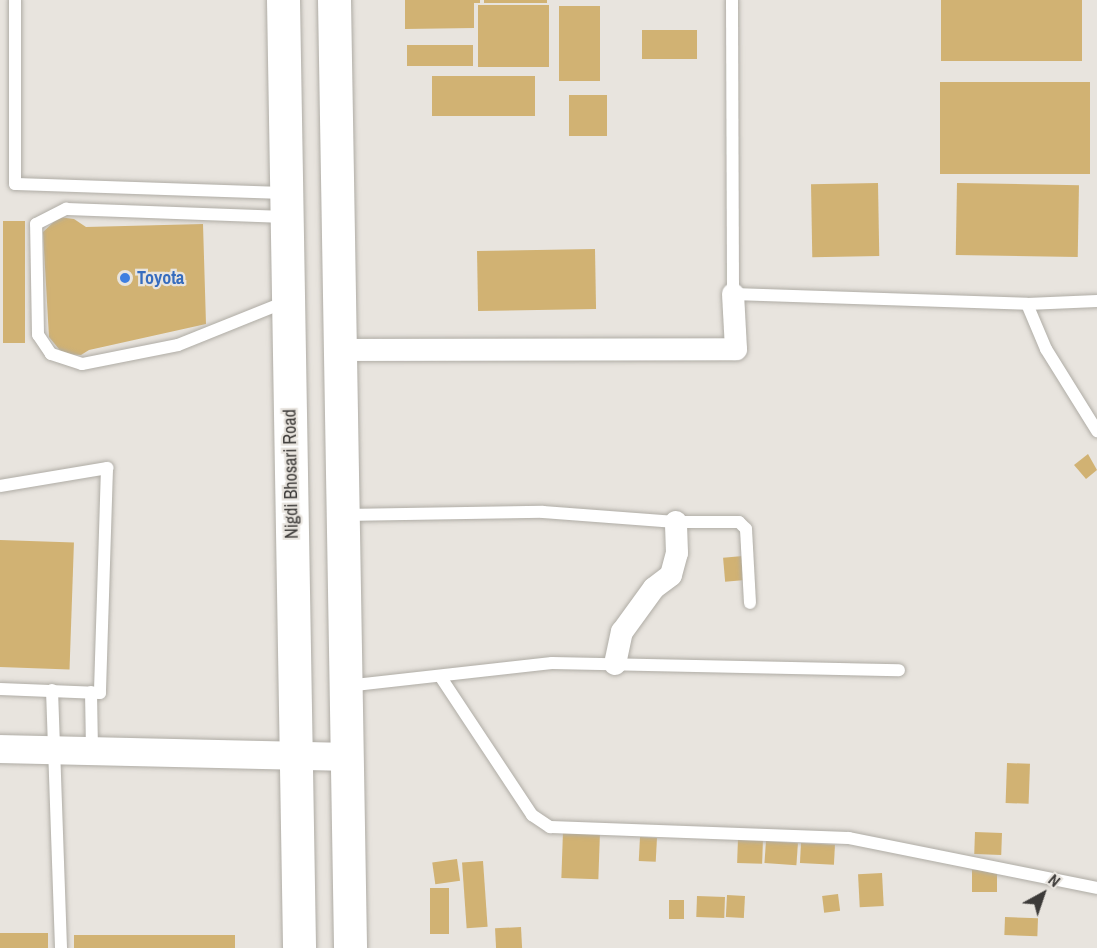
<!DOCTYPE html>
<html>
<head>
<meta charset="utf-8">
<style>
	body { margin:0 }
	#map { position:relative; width:1097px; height:948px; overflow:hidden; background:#e8e4de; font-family:"Archivo Narrow",sans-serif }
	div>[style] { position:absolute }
	.building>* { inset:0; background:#d1b273; transform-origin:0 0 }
	.roads { filter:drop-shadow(0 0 2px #afaca5) drop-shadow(0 0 2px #afaca5) }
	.service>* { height:12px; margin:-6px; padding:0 6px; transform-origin:6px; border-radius:6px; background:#fff }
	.minor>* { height:22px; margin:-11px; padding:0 11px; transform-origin:11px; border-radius:11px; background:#fff }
	.tertiary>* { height:28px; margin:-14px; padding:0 14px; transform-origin:14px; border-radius:14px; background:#fff }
	.primary>* { height:33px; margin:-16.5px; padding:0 16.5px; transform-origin:16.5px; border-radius:16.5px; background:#fff }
	.dots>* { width:16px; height:16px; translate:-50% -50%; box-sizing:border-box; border:3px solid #e8e4de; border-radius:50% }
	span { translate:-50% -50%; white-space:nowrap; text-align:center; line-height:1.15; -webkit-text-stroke:4.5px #e8e4de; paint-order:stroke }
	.shop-label { font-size:18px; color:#366cbe; font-weight:700 }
	.left { translate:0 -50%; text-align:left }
	.street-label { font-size:18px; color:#3c3a38 }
	.north { position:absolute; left:1013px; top:864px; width:60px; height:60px; -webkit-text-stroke:4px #e8e4de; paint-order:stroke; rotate:40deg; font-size:16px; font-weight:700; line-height:24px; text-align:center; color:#3c3a38 }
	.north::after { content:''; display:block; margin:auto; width:21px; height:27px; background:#3c3a38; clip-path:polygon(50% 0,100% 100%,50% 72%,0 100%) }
</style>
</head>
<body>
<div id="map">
	<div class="building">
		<i style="clip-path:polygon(405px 0,480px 0,480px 3px,474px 3px,474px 28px,405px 29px)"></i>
		<i style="left:484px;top:0;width:63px;height:3px"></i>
		<i style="left:941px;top:0;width:141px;height:61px"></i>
		<i style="left:549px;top:5px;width:62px;height:71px;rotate:90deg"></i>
		<i style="left:559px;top:6px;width:41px;height:75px"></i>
		<i style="left:642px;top:30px;width:55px;height:29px"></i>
		<i style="left:407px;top:45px;width:66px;height:21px"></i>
		<i style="left:535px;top:76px;width:40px;height:103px;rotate:90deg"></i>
		<i style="left:940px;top:82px;width:150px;height:92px"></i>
		<i style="left:569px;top:95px;width:38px;height:41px"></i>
		<i style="left:878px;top:183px;width:73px;height:67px;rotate:89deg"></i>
		<i style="left:957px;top:183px;width:122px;height:72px;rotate:1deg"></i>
		<i style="clip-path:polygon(59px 217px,74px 219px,86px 227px,203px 224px,206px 324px,89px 350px,81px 355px,63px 354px,49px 337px,43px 232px)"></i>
		<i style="left:25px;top:221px;width:122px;height:22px;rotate:90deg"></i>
		<i style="left:595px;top:249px;width:60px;height:118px;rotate:89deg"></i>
		<i style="clip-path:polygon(1088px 454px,1097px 470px,1086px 479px,1074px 465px)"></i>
		<i style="left:0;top:540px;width:74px;height:127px;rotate:2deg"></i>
		<i style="left:743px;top:556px;width:24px;height:20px;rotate:85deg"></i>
		<i style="left:1007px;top:763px;width:23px;height:40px;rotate:2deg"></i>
		<i style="left:563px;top:831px;width:37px;height:47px;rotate:2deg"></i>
		<i style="left:975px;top:832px;width:27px;height:22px;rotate:2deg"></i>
		<i style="left:640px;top:837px;width:17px;height:24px;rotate:3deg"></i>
		<i style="left:738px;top:838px;width:25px;height:25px;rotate:2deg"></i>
		<i style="left:766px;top:841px;width:32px;height:22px;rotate:4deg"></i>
		<i style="left:801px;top:843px;width:34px;height:20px;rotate:3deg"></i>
		<i style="left:457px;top:859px;width:22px;height:25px;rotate:82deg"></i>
		<i style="left:483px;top:861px;width:66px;height:21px;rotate:86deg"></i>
		<i style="left:972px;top:870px;width:25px;height:22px"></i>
		<i style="left:882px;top:873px;width:33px;height:24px;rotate:87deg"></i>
		<i style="left:430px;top:888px;width:19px;height:46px"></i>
		<i style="left:838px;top:894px;width:17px;height:16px;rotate:83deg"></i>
		<i style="left:727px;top:895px;width:18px;height:22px;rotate:3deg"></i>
		<i style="left:697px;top:896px;width:28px;height:21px;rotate:2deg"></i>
		<i style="left:669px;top:900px;width:15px;height:19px"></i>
		<i style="left:1005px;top:917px;width:33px;height:18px;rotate:2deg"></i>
		<i style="left:521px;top:927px;width:21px;height:26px;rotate:87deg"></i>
		<i style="left:0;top:933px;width:48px;height:15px"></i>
		<i style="left:235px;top:935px;width:13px;height:161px;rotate:90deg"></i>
	</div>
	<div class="roads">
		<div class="service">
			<i style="left:15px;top:0;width:184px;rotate:90deg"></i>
			<i style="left:15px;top:184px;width:270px;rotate:1.9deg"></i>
			<i style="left:732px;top:0;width:294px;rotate:89.8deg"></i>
			<i style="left:733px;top:294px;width:294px;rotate:1.9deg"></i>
			<i style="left:1027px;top:304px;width:70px;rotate:-2.5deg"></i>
			<i style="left:285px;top:302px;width:115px;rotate:158.1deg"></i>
			<i style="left:178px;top:345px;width:98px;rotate:168.8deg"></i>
			<i style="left:82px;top:364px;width:33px;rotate:-162deg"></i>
			<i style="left:51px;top:354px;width:23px;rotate:-124deg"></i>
			<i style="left:38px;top:335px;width:111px;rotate:-91deg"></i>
			<i style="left:36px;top:224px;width:34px;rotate:-27deg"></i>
			<i style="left:66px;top:209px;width:220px;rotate:2.1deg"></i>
			<i style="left:1027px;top:304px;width:49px;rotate:67.1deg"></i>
			<i style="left:1046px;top:349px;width:97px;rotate:58.1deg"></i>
			<i style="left:0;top:486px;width:109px;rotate:-9.5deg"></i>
			<i style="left:107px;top:468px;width:225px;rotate:91.8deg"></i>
			<i style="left:100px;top:693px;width:100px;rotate:-177.7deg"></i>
			<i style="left:344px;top:515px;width:199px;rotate:-0.9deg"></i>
			<i style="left:543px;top:512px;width:133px;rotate:4.3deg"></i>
			<i style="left:676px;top:522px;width:63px"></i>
			<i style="left:739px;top:522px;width:10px;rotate:45deg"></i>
			<i style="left:746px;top:529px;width:74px;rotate:86.9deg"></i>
			<i style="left:440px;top:676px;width:167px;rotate:56.5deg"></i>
			<i style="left:532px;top:815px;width:22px;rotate:34deg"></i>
			<i style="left:550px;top:827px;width:299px;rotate:2.1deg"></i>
			<i style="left:849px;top:838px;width:253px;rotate:11.4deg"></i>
			<i style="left:346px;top:686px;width:207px;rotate:-6.4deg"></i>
			<i style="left:552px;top:663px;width:347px;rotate:1.2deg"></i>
			<i style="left:52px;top:690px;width:258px;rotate:88deg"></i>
			<i style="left:91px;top:692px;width:58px;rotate:89deg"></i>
		</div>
		<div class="minor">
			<i style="left:341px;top:350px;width:395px;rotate:-0.1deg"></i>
			<i style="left:736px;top:349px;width:55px;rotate:-93.1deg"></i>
			<i style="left:615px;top:664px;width:33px;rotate:-78deg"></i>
			<i style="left:622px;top:632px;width:54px;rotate:-54deg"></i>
			<i style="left:654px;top:588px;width:21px;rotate:-37deg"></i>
			<i style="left:671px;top:575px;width:23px;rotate:-75deg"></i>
			<i style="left:677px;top:553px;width:31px;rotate:-92deg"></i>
		</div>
		<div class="tertiary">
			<i style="left:0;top:749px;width:347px;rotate:1.3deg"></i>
		</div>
		<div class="primary">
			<i style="left:283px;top:0;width:948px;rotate:89.03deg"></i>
			<i style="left:334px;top:0;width:948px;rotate:89.03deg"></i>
		</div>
	</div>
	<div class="dots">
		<i style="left:125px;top:278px;background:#3f7fe0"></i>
	</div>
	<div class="shop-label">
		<span class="left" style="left:137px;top:278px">Toyota</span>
	</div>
	<div class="street-label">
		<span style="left:291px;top:474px;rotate:-91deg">Nigdi Bhosari Road</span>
	</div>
	<div class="north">N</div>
</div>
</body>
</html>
